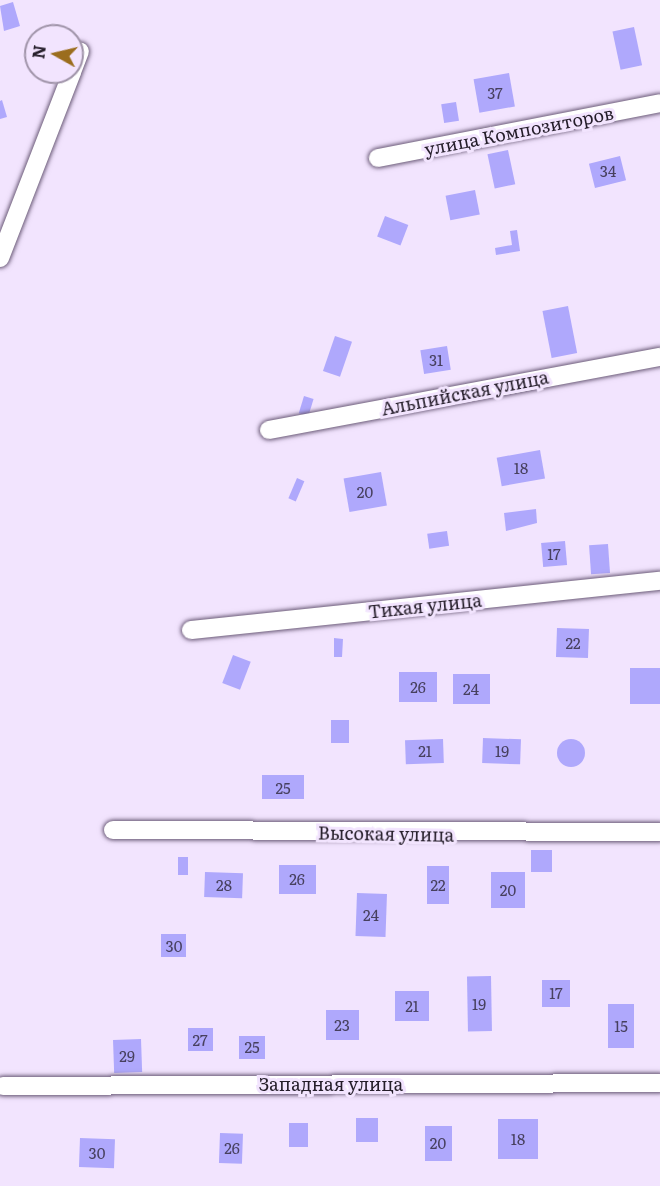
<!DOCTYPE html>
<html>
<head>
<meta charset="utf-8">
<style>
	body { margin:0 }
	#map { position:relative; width:660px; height:1186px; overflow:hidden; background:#f2e4fe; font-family:Literata,serif }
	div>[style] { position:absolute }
	.building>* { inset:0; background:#afa8fc; transform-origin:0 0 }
	.round { border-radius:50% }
	.roads { filter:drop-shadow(0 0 2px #6c5c79) drop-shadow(0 0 2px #6c5c79) }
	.minor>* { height:18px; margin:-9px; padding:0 9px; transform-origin:9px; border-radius:9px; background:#fff }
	span { translate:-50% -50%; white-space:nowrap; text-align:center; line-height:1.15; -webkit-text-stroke:6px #f2e4fe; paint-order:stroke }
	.number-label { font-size:15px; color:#47405e }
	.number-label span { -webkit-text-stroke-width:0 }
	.street-label { font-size:18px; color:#241d29 }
	.north { position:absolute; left:24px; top:24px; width:60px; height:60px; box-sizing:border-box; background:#f2e4fe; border:2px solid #a094a9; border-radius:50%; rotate:278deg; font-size:16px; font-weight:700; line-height:24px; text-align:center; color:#241d29 }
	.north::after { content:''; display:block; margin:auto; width:21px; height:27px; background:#9b6d1e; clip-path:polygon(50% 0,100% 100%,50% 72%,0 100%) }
</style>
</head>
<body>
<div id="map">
	<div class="building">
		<i style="clip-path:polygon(13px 2px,20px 26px,4px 31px,0 6px)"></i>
		<i style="left:634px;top:27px;width:39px;height:22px;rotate:78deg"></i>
		<i style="left:509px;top:73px;width:34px;height:36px;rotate:80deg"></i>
		<i style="clip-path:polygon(2px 100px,7px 117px,0 119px,0 101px)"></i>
		<i style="left:456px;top:102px;width:19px;height:15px;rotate:81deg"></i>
		<i style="left:508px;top:150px;width:35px;height:21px;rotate:78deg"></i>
		<i style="left:620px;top:156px;width:25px;height:32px;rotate:76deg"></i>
		<i style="left:475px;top:190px;width:25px;height:30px;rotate:79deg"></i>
		<i style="left:385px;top:216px;width:25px;height:22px;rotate:21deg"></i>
		<i style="clip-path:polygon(517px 230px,520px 251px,496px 255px,495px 248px,512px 245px,510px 231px)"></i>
		<i style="left:568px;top:306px;width:48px;height:26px;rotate:79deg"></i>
		<i style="left:335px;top:336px;width:18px;height:37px;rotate:19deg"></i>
		<i style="left:447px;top:346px;width:24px;height:27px;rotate:81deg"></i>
		<i style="left:304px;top:396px;width:10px;height:18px;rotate:17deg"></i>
		<i style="left:540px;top:450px;width:29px;height:44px;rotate:80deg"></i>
		<i style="left:381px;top:472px;width:34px;height:38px;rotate:80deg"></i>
		<i style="left:297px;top:478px;width:8px;height:22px;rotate:23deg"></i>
		<i style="clip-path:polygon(536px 509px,537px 523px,506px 531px,504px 513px)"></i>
		<i style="left:447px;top:531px;width:15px;height:20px;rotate:82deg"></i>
		<i style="left:565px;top:541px;width:24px;height:24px;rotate:85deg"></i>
		<i style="left:608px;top:544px;width:29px;height:19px;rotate:86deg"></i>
		<i style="left:557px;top:628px;width:32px;height:29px;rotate:2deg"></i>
		<i style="clip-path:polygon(334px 638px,343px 639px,342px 657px,334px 657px)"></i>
		<i style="left:233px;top:655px;width:19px;height:30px;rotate:21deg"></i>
		<i style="left:630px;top:668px;width:30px;height:36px"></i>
		<i style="left:399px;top:672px;width:38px;height:30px"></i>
		<i style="left:453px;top:674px;width:37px;height:30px"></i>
		<i style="left:331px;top:720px;width:18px;height:23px"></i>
		<i style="left:483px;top:738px;width:38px;height:25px;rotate:2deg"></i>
		<i style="left:443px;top:739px;width:24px;height:38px;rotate:88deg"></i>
		<i class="round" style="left:557px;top:739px;width:28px;height:28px"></i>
		<i style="left:304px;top:775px;width:24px;height:42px;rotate:90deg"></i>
		<i style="left:531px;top:850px;width:21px;height:22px"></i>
		<i style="left:178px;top:857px;width:10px;height:18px"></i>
		<i style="left:279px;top:865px;width:37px;height:29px"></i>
		<i style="left:427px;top:866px;width:22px;height:38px"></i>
		<i style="left:205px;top:872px;width:38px;height:25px;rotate:2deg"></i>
		<i style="left:525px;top:872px;width:36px;height:34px;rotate:90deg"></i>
		<i style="left:357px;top:893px;width:30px;height:43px;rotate:2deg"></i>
		<i style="left:161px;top:934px;width:25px;height:23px"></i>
		<i style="left:491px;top:976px;width:55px;height:24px;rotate:89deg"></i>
		<i style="left:542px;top:980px;width:28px;height:27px"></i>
		<i style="left:395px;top:991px;width:34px;height:30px"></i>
		<i style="left:608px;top:1004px;width:26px;height:44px"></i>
		<i style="left:326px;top:1010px;width:33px;height:30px"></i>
		<i style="left:188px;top:1028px;width:25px;height:23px"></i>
		<i style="left:239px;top:1036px;width:26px;height:23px"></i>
		<i style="left:141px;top:1039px;width:33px;height:28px;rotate:88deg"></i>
		<i style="left:356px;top:1118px;width:22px;height:24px"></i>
		<i style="left:498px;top:1119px;width:40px;height:40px"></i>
		<i style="left:289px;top:1123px;width:19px;height:24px"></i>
		<i style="left:425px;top:1126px;width:27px;height:35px"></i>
		<i style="left:220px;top:1133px;width:23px;height:30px;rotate:2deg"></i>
		<i style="left:80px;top:1138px;width:35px;height:29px;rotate:2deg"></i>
	</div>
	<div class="roads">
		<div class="minor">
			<i style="left:72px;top:72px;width:22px;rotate:-69deg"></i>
			<i style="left:378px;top:158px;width:287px;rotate:-11deg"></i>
			<i style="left:0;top:258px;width:199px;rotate:-68.8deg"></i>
			<i style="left:269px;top:430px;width:398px;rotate:-10.6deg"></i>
			<i style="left:191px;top:630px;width:472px;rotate:-6deg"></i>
			<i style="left:113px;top:830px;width:547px;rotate:0.21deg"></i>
			<i style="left:3px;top:1086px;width:657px;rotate:-0.26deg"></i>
		</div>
	</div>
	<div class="number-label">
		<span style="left:495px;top:93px">37</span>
		<span style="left:608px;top:171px">34</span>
		<span style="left:436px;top:360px">31</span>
		<span style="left:521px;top:468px">18</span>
		<span style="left:365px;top:492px">20</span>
		<span style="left:554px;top:554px">17</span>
		<span style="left:573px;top:643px">22</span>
		<span style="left:418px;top:687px">26</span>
		<span style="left:471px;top:689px">24</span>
		<span style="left:425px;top:751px">21</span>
		<span style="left:502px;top:751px">19</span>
		<span style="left:283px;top:788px">25</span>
		<span style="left:297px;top:879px">26</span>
		<span style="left:224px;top:885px">28</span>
		<span style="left:438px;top:885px">22</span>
		<span style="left:508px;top:890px">20</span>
		<span style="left:371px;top:915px">24</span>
		<span style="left:174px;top:946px">30</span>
		<span style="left:556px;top:993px">17</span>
		<span style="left:479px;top:1004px">19</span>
		<span style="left:412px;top:1006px">21</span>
		<span style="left:342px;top:1025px">23</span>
		<span style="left:621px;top:1026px">15</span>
		<span style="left:200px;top:1040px">27</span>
		<span style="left:252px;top:1047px">25</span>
		<span style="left:127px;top:1056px">29</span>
		<span style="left:518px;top:1139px">18</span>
		<span style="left:438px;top:1143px">20</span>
		<span style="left:232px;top:1148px">26</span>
		<span style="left:97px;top:1153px">30</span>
	</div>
	<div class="street-label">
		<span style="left:519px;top:131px;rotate:-11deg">улица Композиторов</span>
		<span style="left:465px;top:393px;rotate:-11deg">Альпийская улица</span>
		<span style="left:425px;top:606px;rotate:-6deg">Тихая улица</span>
		<span style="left:386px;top:834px;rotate:1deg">Высокая улица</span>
		<span style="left:331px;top:1084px">Западная улица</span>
	</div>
	<div class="north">N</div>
</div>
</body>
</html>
